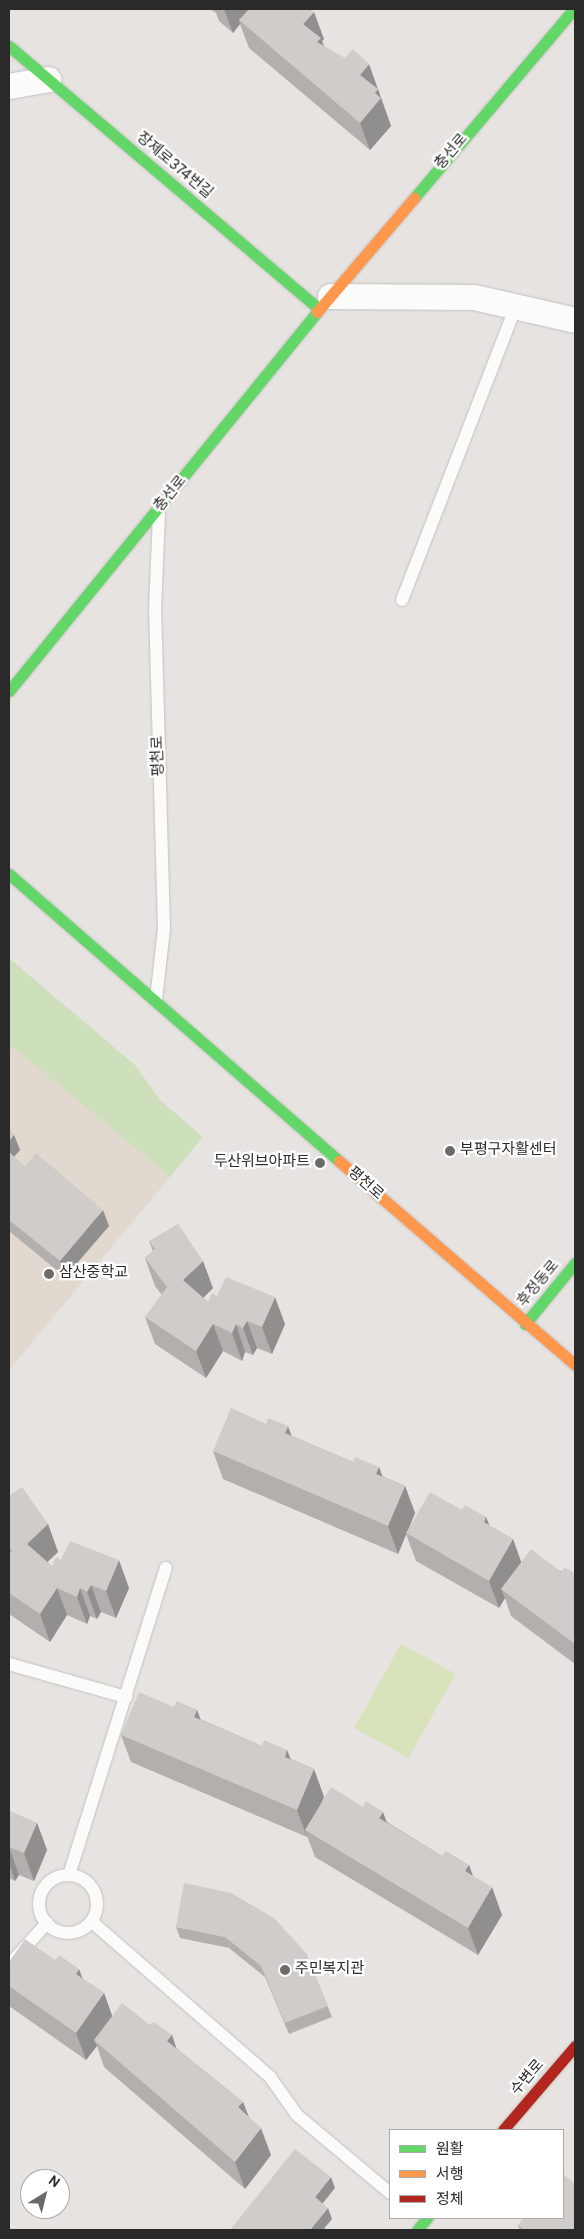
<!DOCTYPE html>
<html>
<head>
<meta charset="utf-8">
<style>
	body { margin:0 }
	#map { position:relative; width:584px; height:2239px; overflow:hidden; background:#e7e3e0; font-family:Overpass,"Noto Sans KR",sans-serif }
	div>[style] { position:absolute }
	.education>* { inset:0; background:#e1d9cf }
	.green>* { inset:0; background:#cedfbc }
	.pitch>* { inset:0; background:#d8e2bb; transform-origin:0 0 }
	.roads { filter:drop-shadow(0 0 1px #c2c1c1) drop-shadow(0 0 1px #c2c1c1) }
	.lane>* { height:12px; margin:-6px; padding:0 6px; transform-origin:6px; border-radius:6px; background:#fbfbfa }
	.lane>.ring { margin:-6px; padding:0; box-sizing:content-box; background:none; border:12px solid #fbfbfa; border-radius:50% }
	.street>* { height:25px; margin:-12.5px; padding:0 12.5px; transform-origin:12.5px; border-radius:12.5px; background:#fbfbfa }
	.fast>* { height:11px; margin:-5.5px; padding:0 5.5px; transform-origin:5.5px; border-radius:5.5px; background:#63d668 }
	.slow>* { height:11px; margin:-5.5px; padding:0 5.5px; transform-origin:5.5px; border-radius:5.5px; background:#ff974d }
	.jam>* { height:11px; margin:-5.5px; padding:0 5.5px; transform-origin:5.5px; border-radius:5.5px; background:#b3261e }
	.wall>* { inset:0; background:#b2afad }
	.shaded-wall>* { inset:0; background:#918f8d }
	.building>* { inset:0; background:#cfccc9 }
	.dots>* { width:14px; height:14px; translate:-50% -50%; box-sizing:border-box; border:2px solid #fff; border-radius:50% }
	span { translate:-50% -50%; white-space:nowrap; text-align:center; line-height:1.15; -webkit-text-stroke:4.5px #fff; paint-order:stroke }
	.street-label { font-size:15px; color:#2a2a2a }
	.poi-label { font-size:15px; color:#2a2a2a }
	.left { translate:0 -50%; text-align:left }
	.right { translate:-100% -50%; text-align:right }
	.frame { position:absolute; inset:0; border:10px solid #2a2a2a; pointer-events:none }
	.legend { position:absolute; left:389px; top:2129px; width:175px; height:90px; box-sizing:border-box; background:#fff; border:1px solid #aaa; margin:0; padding:6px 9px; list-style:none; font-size:15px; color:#2a2a2a }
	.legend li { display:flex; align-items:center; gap:10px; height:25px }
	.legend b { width:25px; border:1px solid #aaa }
	.north { position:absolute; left:20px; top:2169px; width:50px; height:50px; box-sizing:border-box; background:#fff; border:1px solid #aaa; border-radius:50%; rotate:36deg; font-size:14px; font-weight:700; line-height:20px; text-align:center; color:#2a2a2a }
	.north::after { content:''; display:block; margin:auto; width:18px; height:22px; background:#6c6b6a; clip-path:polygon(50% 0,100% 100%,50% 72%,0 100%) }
</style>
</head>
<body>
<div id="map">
	<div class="education">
		<i style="clip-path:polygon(9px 1044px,170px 1177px,9px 1370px)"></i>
	</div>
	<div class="green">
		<i style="clip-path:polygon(9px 958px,135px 1065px,160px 1100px,203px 1137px,170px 1177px,9px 1044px)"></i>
	</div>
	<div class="pitch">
		<i style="left:401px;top:1644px;width:62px;height:96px;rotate:29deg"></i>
	</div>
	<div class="roads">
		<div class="lane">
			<i style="left:402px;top:600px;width:315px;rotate:-68.8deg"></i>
			<i style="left:156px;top:1000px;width:71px;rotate:-83.6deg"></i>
			<i style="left:164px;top:929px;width:319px;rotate:-91.6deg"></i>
			<i style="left:155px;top:610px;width:97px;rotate:-87.6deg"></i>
			<i style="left:9px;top:1664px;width:122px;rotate:15.8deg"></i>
			<i class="ring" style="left:39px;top:1875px;width:46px;height:46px"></i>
			<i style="left:69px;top:1875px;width:322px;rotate:-72.5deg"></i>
			<i style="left:92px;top:1922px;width:236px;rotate:41deg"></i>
			<i style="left:270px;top:2077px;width:47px;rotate:54.6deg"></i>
			<i style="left:297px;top:2115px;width:121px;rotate:40deg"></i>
			<i style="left:9px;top:1965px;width:57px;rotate:-47.9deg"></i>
		</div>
		<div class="street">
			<i style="left:9px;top:86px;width:40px;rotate:-10deg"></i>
			<i style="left:330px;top:296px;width:144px;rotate:0.4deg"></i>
			<i style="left:474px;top:297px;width:104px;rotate:12.8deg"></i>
		</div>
		<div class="fast">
			<i style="left:9px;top:46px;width:407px;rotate:40.3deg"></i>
			<i style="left:414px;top:198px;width:248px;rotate:-49.8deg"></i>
			<i style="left:9px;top:691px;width:488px;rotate:-50.9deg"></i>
			<i style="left:9px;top:874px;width:437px;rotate:41deg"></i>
			<i style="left:525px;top:1324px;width:79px;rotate:-50.7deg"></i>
			<i style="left:417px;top:2230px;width:16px;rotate:-50deg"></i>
		</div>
		<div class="slow">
			<i style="left:317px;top:312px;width:150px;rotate:-49.6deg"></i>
			<i style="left:339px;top:1161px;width:312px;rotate:40.8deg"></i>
		</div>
		<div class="jam">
			<i style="left:503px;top:2130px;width:111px;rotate:-49.4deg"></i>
		</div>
	</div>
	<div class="wall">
		<i style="clip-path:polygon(210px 9px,286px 9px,324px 39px,322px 41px,324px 46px,379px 91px,379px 92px,391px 126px,370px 150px,249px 48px,240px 24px,233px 33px,219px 21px,216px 13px)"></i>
		<i style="clip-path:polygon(9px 1130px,14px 1135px,20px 1150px,14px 1157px,25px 1167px,109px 1226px,65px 1277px,9px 1231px)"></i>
		<i style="clip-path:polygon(149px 1241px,213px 1288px,203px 1298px,208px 1302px,217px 1296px,285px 1324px,272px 1354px,257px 1348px,253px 1355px,245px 1352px,242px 1361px,223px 1351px,206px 1378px,155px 1344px,145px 1317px,162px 1295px,155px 1286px,145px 1258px,153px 1251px)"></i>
		<i style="clip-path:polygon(292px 1436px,353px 1462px,379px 1467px,382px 1476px,405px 1486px,415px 1513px,409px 1528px,462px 1510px,486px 1517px,490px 1526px,513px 1539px,521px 1562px,575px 1574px,575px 1664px,511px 1616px,505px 1598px,499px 1608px,416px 1561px,406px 1534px,398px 1554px,223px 1479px,213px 1451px)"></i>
		<i style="clip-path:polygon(9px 1496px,48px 1524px,58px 1552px,47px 1562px,52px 1566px,61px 1560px,129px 1588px,116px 1618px,101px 1612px,97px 1619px,90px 1616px,87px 1624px,67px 1615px,50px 1642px,9px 1614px)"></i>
		<i style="clip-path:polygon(174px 1707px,197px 1710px,200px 1719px,262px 1746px,287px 1750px,291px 1759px,314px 1769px,324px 1797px,321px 1802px,387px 1822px,442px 1856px,469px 1865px,472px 1876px,502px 1915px,478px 1955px,315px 1857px,307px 1836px,307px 1837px,131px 1762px,121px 1735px)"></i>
		<i style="clip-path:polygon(9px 1811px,37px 1823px,47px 1850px,34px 1881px,19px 1875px,15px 1881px,9px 1878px)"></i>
		<i style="clip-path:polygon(176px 1927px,306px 1953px,332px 2017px,289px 2034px,265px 1977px,229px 1948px,180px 1938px)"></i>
		<i style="clip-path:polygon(55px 1960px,104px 1993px,112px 2016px,150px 2025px,172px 2035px,176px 2048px,243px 2102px,249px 2117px,271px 2155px,245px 2189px,104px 2067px,97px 2046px,86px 2060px,9px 2006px,9px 1962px)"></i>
		<i style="clip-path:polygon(518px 2225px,575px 2230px,520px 2230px)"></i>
	</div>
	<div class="shaded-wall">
		<i style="clip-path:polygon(224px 9px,253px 9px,239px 20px,240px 24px,233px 33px)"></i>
		<i style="clip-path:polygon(314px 12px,324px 39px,322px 41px,331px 66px,303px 24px)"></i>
		<i style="clip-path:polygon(369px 64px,391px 126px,370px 150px,360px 123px,360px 75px)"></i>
		<i style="clip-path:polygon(14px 1135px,20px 1150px,9px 1162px,9px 1141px)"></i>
		<i style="clip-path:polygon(103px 1210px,109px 1226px,65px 1277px,60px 1261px)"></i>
		<i style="clip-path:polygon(203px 1261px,213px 1288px,193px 1308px,183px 1280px)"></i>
		<i style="clip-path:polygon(275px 1297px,285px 1324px,272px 1354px,262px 1327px)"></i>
		<i style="clip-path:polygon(247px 1321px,257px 1348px,253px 1355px,243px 1328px)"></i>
		<i style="clip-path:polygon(213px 1324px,223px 1351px,206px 1378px,196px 1351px)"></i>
		<i style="clip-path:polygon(236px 1324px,245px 1352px,242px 1361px,232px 1333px)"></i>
		<i style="clip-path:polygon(288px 1426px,298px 1454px,285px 1433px)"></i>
		<i style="clip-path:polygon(379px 1467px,389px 1494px,376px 1474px)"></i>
		<i style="clip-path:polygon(405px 1486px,415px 1513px,398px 1554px,388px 1526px)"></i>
		<i style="clip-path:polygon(486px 1517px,496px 1544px,484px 1522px)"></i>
		<i style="clip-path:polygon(48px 1524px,58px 1552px,37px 1572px,27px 1544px)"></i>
		<i style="clip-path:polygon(513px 1539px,523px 1567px,501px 1589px,505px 1598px,499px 1608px,489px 1581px)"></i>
		<i style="clip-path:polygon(119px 1560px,129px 1588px,116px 1618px,106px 1591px)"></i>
		<i style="clip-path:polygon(91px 1585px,101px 1612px,97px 1619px,87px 1592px)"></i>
		<i style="clip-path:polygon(57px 1588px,67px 1615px,50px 1642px,40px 1614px)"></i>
		<i style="clip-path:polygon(80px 1588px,90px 1616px,87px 1624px,77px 1597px)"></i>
		<i style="clip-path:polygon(197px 1710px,207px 1737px,194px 1717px)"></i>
		<i style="clip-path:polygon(287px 1750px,297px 1778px,285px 1757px)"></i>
		<i style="clip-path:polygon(314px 1769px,324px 1797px,309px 1832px,305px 1830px,307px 1836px,307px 1837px,297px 1810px)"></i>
		<i style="clip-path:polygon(383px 1812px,393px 1839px,379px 1818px)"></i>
		<i style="clip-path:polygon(37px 1823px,47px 1850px,34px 1881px,24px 1853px)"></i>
		<i style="clip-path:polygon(9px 1847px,19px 1875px,15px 1881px,9px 1863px)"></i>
		<i style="clip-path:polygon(469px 1865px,479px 1892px,465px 1871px)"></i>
		<i style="clip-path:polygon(492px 1887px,502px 1915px,478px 1955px,468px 1928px)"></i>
		<i style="clip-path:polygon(79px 1969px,89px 1996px,76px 1974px)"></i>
		<i style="clip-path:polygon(104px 1993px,114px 2021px,94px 2040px,97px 2046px,86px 2060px,76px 2033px)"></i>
		<i style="clip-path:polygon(172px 2035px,181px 2062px,167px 2041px)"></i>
		<i style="clip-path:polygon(243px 2102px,253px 2129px,238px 2107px)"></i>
		<i style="clip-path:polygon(261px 2128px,271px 2155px,245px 2189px,235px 2162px)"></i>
		<i style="clip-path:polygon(331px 2177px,335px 2188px,319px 2208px,315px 2197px)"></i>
		<i style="clip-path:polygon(328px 2208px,332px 2219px,323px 2230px,310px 2230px)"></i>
	</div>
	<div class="building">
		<i style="clip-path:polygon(249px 9px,286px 9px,287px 10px,288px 9px,310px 9px,314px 12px,303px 24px,321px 38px,317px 42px,345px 58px,353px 49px,369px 64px,360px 75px,378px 89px,375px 93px,381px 98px,360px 123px,239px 20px)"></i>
		<i style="clip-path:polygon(9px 1130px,14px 1135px,9px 1141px)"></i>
		<i style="clip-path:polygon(9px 1152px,25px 1167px,36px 1153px,103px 1210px,60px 1261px,9px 1220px)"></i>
		<i style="clip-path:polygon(178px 1224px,203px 1261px,183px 1280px,208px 1302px,212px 1293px,217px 1296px,226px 1277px,275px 1297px,262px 1327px,247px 1321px,243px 1328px,236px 1324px,232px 1333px,213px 1324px,196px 1351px,145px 1317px,167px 1287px,145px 1258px,155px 1249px,149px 1241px)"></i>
		<i style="clip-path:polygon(231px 1408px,266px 1424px,268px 1418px,288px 1426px,285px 1433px,353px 1462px,355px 1457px,379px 1467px,376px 1474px,405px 1486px,388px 1526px,213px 1451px)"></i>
		<i style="clip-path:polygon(22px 1487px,48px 1524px,27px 1544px,52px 1566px,56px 1557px,61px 1560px,70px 1541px,119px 1560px,106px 1591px,91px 1585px,87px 1592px,80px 1588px,77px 1597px,57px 1588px,40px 1614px,9px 1593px,9px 1555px,12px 1551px,9px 1547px,9px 1496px)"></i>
		<i style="clip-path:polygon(430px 1492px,462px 1510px,465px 1505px,486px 1517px,484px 1522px,513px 1539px,489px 1581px,406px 1533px)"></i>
		<i style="clip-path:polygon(531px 1549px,561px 1572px,565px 1567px,575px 1574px,575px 1644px,501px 1589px)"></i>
		<i style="clip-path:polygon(139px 1692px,174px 1707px,177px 1701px,197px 1710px,194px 1717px,262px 1746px,264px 1740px,287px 1750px,285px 1757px,314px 1769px,297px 1810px,121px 1735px)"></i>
		<i style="clip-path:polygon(331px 1787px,363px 1807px,366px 1801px,383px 1812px,379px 1818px,442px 1856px,446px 1851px,469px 1865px,465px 1871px,492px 1887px,468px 1928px,305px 1830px)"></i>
		<i style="clip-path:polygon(9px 1811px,37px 1823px,24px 1853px,9px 1847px,9px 1848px)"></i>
		<i style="clip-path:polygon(184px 1883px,231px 1893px,274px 1918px,306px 1953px,328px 2006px,285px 2023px,261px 1966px,225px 1937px,176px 1927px)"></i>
		<i style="clip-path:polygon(25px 1939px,55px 1960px,59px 1955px,79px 1969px,76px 1974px,104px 1993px,76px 2033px,9px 1986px,9px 1962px)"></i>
		<i style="clip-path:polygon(122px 2003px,150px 2025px,154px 2022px,172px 2035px,167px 2041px,243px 2102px,238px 2107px,261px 2128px,235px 2162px,94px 2040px)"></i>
		<i style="clip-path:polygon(295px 2149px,331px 2177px,315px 2197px,328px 2208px,310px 2230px,230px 2230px)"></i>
		<i style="clip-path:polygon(563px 2174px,575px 2184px,575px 2230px,524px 2230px,518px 2225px,524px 2218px,563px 2218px)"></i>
	</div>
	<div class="dots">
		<i style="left:450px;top:1151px;background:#6c6b6a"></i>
		<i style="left:320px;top:1163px;background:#6c6b6a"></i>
		<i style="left:49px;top:1274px;background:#6c6b6a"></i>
		<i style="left:285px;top:1970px;background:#6c6b6a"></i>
	</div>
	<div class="street-label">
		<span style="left:452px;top:152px;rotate:-50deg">충선로</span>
		<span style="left:174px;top:166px;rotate:40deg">장제로374번길</span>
		<span style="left:171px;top:494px;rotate:-51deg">충선로</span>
		<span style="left:159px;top:756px;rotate:-92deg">평천로</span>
		<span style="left:365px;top:1184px;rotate:41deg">평천로</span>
		<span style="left:539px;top:1284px;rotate:-50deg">후정동로</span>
		<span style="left:528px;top:2078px;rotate:-49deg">수변로</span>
	</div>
	<div class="poi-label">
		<span class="left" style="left:460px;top:1151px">부평구자활센터</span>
		<span class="right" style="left:310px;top:1163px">두산위브아파트</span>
		<span class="left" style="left:59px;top:1274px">삼산중학교</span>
		<span class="left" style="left:295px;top:1970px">주민복지관</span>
	</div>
	<div class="frame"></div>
	<ul class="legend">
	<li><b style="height:6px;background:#63d668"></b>원활</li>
	<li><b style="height:6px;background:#ff974d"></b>서행</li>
	<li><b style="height:6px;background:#b3261e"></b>정체</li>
	</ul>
	<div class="north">N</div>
</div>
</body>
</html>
